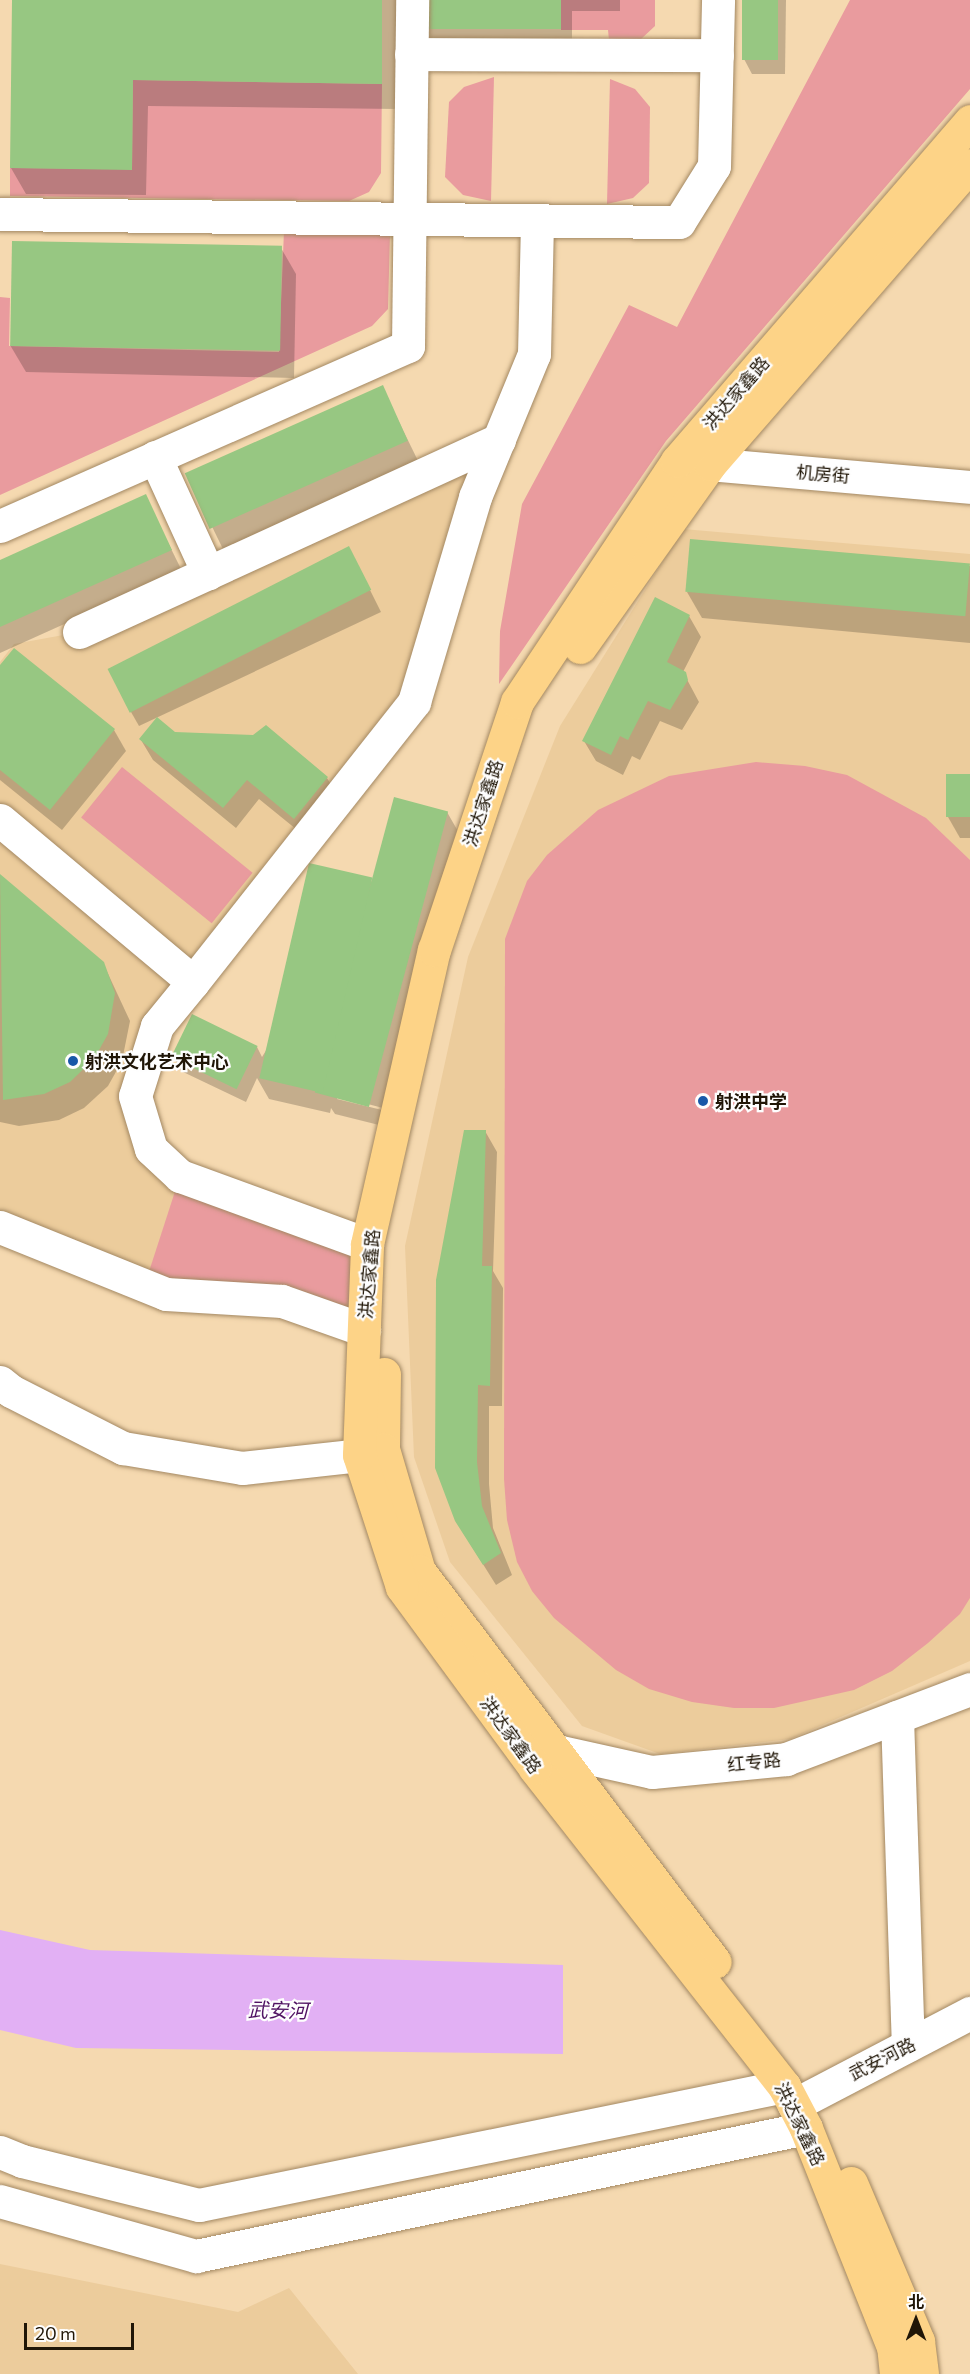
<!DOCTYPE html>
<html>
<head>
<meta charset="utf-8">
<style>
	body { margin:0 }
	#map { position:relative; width:970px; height:2374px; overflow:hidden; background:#f5d9b0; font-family:Commissioner,"Noto Sans SC",sans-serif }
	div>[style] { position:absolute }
	.built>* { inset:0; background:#eccc9c }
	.green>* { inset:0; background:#e99b9e; transform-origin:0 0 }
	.water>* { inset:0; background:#e2b0f4 }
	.shadow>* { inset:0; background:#0003; transform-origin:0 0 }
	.building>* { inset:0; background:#97c782; transform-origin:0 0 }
	.roads { filter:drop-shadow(0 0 2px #a38862) drop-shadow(0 0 2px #a38862) }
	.minor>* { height:33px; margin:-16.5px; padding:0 16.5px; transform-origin:16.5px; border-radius:16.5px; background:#fff }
	.major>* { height:33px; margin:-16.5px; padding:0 16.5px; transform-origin:16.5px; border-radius:16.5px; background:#fdd387 }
	.dots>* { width:16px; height:16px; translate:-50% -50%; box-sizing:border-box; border:3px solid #fefefe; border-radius:50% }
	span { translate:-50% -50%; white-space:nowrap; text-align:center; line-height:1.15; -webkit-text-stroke:4.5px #fefefe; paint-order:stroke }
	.street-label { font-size:18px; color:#201607 }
	.poi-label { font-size:18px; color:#201607; font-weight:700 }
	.left { translate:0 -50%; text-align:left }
	.water-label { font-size:20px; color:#501363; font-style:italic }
	.north { position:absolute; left:886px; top:2290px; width:60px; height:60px; -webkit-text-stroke:4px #fefefe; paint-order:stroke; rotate:0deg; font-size:16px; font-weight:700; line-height:24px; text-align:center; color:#201607 }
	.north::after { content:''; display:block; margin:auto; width:21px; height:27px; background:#201607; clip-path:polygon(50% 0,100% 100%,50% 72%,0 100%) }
	.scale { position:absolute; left:24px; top:2323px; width:110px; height:27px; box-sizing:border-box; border:3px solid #201607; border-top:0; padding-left:8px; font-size:18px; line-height:21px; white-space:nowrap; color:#201607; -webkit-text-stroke:4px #fefefe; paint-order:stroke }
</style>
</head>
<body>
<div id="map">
	<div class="built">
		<i style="clip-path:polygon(499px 440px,414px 702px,193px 982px,135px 1096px,180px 1176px,222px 1296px,0 1227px,0 662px,14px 644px,80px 632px)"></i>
		<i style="clip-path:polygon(683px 529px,970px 554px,970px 1661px,790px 1739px,660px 1754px,582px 1726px,450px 1562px,414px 1457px,405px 1246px,468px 957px,560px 726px)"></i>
		<i style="clip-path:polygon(0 2264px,238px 2312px,289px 2288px,358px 2374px,0 2374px)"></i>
	</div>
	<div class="green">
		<i style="clip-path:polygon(561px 0,655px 0,655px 26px,640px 40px,609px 40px,608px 30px,561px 30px)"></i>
		<i style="clip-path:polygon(850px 0,970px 0,970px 89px,666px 441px,499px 684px,500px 631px,522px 504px,629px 305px,677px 327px)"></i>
		<i style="clip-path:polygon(494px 77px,491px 201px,463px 195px,445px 177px,449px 102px,464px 87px)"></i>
		<i style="clip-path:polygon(610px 79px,635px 89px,650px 107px,649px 183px,633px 198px,607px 204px)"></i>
		<i style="clip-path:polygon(133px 80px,382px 84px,381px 173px,369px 192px,349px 201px,10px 196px,10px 168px,132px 169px)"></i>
		<i style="clip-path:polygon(284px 231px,390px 234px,388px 309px,372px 326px,0 495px,0 297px,10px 298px,9px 346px,279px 352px)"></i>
		<i style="clip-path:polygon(756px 762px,805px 766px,847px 775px,926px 818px,970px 860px,970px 1598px,960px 1614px,928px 1643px,892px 1671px,854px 1690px,774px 1708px,734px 1708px,692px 1702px,649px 1689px,616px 1670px,554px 1618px,532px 1591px,517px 1562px,507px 1520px,504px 1479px,505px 939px,527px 881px,547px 855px,598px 810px,669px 776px)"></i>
		<i style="left:122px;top:767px;width:168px;height:65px;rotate:39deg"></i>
		<i style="clip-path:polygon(180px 1176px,367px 1244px,364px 1330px,144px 1287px)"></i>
	</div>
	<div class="water">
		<i style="clip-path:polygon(0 1930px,90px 1950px,563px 1965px,563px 2054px,76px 2048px,0 2030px)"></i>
	</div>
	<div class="shadow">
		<i style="clip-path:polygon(13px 0,396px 0,396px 109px,148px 106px,146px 195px,26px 194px,11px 168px)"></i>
		<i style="clip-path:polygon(422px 0,620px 0,620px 11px,572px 11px,572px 50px,434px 50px,421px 29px)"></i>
		<i style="clip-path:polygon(744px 0,786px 0,785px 74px,752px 74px,744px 59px)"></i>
		<i style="clip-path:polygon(281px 248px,296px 274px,294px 378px,26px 372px,10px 345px)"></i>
		<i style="left:382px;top:387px;width:84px;height:214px;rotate:64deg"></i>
		<i style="clip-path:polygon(145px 496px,182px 571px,0 653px,0 561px)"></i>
		<i style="clip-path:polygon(349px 548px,381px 612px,139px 726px,127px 705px)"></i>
		<i style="clip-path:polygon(970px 566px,970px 643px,702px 618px,687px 592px)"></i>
		<i style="clip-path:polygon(689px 616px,701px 637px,683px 672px,699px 702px,682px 730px,660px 721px,640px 760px,632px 756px,623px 775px,596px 761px,584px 741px)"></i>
		<i style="clip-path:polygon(0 668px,114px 730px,126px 751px,62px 830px,0 780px)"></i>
		<i style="clip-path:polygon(141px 740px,327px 778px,339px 798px,307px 838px,259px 799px,236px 828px,153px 760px)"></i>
		<i style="clip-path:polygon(970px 775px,970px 838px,960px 838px,948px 817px,948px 776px)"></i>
		<i style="clip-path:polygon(evenodd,447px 812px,459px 833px,387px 1127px,335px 1114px,331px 1108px,330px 1113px,269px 1099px,257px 1078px,246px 1102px,181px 1071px,173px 1056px,257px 1047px,262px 1057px,371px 880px,374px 886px,447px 812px,337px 1096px,383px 1108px,382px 1110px,337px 1099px,337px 1096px)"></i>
		<i style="clip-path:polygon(0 876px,103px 963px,130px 1021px,122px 1061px,108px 1086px,84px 1108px,59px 1120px,19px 1126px,0 1122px)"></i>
		<i style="clip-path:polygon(485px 1131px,497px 1152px,493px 1271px,503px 1288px,502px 1406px,489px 1406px,489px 1484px,493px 1528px,512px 1575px,496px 1585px,456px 1521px)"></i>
	</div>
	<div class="building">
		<i style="clip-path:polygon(12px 0,382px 0,382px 84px,133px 80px,132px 170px,10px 168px)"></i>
		<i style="left:420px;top:0;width:141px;height:29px"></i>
		<i style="left:742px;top:0;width:36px;height:60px"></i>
		<i style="left:12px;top:241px;width:270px;height:105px;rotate:1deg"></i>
		<i style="left:383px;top:385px;width:61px;height:217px;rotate:66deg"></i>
		<i style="clip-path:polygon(146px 494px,172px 550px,0 627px,0 560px)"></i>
		<i style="left:690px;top:539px;width:281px;height:53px;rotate:5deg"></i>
		<i style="left:349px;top:546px;width:49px;height:271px;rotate:63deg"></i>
		<i style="clip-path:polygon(655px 597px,690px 615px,667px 662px,686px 672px,688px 680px,670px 710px,648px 701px,628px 740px,620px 736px,611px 755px,582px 741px)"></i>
		<i style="clip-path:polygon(14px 648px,115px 729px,50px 810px,0 770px,0 665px)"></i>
		<i style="clip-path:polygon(157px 717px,175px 732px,253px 735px,266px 725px,328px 777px,294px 819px,247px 780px,223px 808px,139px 739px)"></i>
		<i style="left:946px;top:774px;width:24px;height:43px"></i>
		<i style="left:394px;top:797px;width:56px;height:306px;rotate:15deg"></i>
		<i style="left:309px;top:863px;width:65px;height:221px;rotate:13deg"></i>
		<i style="clip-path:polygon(0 874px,104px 962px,115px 993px,108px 1034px,94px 1059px,70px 1082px,44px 1094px,3px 1100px)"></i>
		<i style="left:192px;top:1014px;width:73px;height:48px;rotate:26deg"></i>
		<i style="clip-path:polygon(464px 1130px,486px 1130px,482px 1266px,492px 1266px,490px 1386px,478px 1385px,477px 1462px,482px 1506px,501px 1553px,483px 1565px,455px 1521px,435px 1468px,436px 1280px)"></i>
	</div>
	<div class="roads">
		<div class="minor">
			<i style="left:411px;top:54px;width:306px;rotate:0.2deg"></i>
			<i style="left:0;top:214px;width:679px;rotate:0.68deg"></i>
			<i style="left:679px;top:222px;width:66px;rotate:-58deg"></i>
			<i style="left:714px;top:166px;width:166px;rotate:-88.6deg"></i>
			<i style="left:155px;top:457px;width:128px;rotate:65.4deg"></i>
			<i style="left:685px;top:462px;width:286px;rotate:5deg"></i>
			<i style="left:0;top:526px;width:446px;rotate:-23.8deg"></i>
			<i style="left:408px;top:346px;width:346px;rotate:-89.3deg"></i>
			<i style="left:79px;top:632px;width:462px;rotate:-24.6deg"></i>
			<i style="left:0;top:820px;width:252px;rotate:40deg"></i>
			<i style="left:193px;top:982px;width:57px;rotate:129.3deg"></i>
			<i style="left:157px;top:1026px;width:73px;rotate:107.4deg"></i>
			<i style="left:135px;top:1096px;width:55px;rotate:73.2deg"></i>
			<i style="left:151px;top:1149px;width:40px;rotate:43deg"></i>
			<i style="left:180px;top:1176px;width:199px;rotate:20deg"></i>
			<i style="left:193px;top:982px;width:357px;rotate:-51.7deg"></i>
			<i style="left:414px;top:702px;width:214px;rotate:-73.4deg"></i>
			<i style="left:475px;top:497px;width:155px;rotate:-67.6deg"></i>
			<i style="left:534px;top:354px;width:134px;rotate:-88.7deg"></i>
			<i style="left:0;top:1227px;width:179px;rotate:22deg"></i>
			<i style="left:166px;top:1294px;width:116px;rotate:3.5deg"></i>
			<i style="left:282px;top:1301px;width:87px;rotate:19.5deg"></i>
			<i style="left:0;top:1382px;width:14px;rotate:39deg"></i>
			<i style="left:11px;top:1391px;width:126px;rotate:27deg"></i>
			<i style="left:123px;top:1448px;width:121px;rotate:9.5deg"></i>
			<i style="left:242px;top:1468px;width:118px;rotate:-6.3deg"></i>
			<i style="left:897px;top:1717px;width:328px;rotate:88.1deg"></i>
			<i style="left:541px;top:1764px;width:21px;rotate:-39deg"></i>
			<i style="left:557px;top:1751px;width:97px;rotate:12.5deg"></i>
			<i style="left:652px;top:1772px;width:135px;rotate:-5.5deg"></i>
			<i style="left:786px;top:1759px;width:197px;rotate:-20.8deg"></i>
			<i style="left:794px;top:2105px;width:199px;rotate:-27.6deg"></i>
			<i style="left:0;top:2152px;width:24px;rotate:22deg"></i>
			<i style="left:22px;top:2161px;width:182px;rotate:14deg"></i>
			<i style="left:199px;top:2205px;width:597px;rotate:-11.5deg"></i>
			<i style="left:0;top:2201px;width:204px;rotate:15.7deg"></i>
			<i style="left:196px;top:2256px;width:623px;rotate:-11.85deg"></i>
		</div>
		<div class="major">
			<i style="left:580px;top:647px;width:224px;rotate:-54.6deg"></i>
			<i style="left:710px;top:464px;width:396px;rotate:-49deg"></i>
			<i style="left:384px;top:1374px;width:75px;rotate:90.8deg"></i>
			<i style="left:383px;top:1449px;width:127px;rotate:73.6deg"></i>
			<i style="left:419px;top:1571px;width:490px;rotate:52.9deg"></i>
			<i style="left:851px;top:2183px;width:172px;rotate:67deg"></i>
			<i style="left:918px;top:2341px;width:33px;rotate:83deg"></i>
			<i style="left:896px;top:2374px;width:27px;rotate:-96deg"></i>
			<i style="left:893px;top:2347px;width:236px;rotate:-111.7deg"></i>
			<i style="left:806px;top:2128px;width:47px;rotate:-117.6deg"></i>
			<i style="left:784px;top:2086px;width:404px;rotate:-128.1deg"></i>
			<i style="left:535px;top:1768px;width:225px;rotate:-126.3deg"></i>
			<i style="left:402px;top:1587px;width:139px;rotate:-108deg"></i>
			<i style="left:359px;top:1455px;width:211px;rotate:-87.8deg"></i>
			<i style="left:367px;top:1244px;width:302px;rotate:-77.2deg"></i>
			<i style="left:434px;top:950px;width:262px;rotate:-71.5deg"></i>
			<i style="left:517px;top:702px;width:289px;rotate:-56.4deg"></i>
			<i style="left:677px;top:461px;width:449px;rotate:-49.2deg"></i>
		</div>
	</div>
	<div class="dots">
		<i style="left:73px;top:1061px;background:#1858a8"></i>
		<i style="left:703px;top:1101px;background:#1858a8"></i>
	</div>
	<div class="street-label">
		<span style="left:736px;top:393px;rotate:-49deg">洪达家鑫路</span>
		<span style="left:823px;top:474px;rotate:5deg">机房街</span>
		<span style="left:483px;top:803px;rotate:-72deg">洪达家鑫路</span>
		<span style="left:369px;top:1274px;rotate:-85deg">洪达家鑫路</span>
		<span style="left:511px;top:1735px;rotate:54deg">洪达家鑫路</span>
		<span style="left:754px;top:1762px;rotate:-6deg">红专路</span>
		<span style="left:882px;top:2059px;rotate:-27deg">武安河路</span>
		<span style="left:800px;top:2124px;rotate:64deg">洪达家鑫路</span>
	</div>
	<div class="poi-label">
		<span class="left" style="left:85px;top:1061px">射洪文化艺术中心</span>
		<span class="left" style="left:715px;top:1101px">射洪中学</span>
	</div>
	<div class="water-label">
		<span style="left:278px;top:2010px;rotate:1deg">武安河</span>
	</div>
	<div class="north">北</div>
	<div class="scale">20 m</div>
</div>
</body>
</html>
